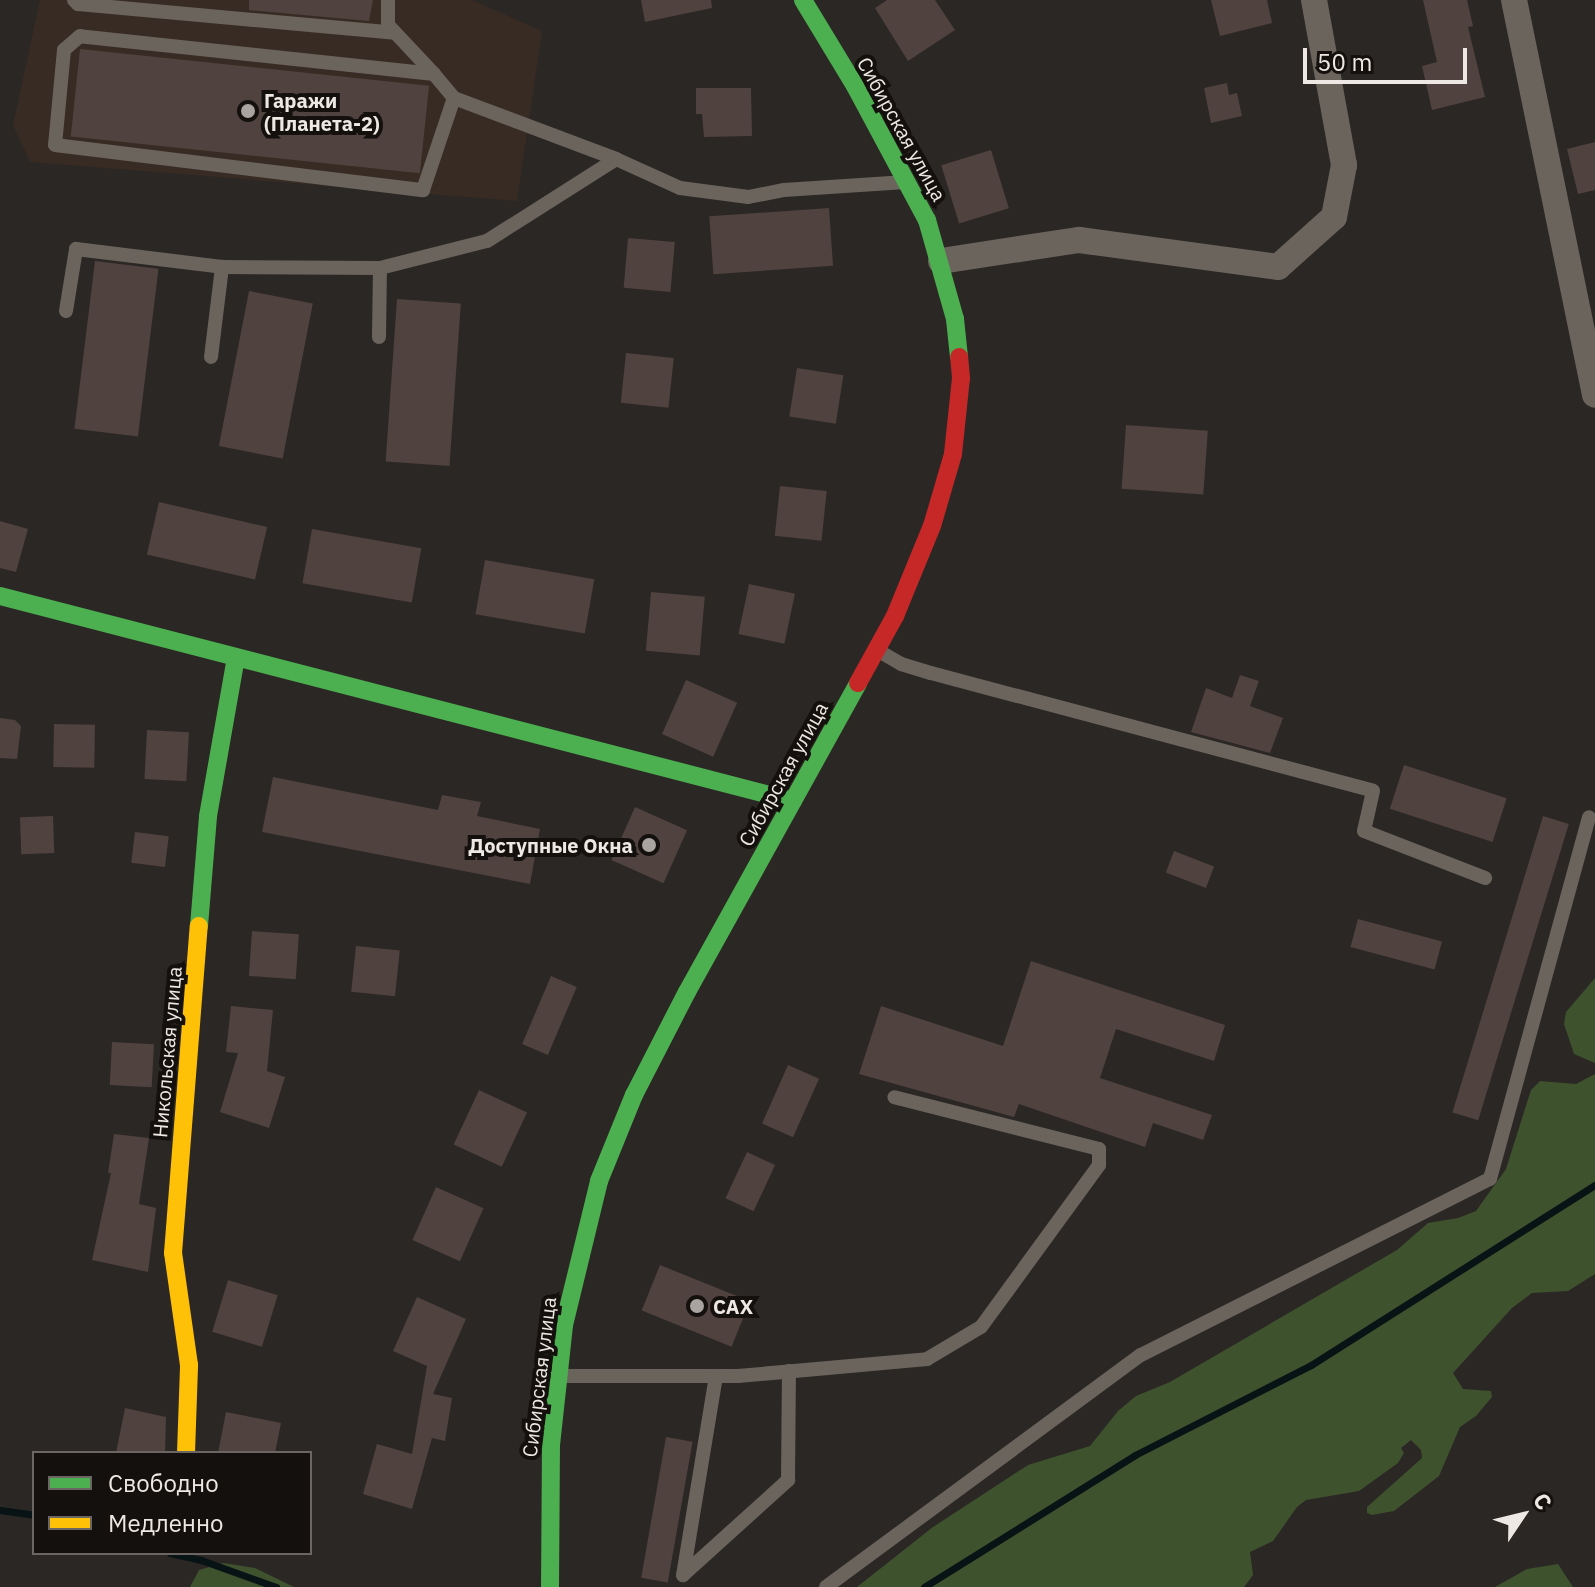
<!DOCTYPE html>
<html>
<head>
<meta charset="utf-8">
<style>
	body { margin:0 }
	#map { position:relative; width:1595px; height:1587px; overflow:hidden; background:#2b2724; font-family:"IBM Plex Sans",sans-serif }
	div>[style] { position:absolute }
	.built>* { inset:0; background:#382b24 }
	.green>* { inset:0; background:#3f522e }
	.stream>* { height:7px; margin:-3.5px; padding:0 3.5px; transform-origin:3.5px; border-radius:3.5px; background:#081315 }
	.building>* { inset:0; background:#50423e; transform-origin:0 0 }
	.lane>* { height:14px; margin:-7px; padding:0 7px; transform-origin:7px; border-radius:7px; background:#6a645c }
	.street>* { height:26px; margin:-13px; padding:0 13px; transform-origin:13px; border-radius:13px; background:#6a645c }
	.fast>* { height:18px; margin:-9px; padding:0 9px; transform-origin:9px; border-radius:9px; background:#4caf50 }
	.slow>* { height:18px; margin:-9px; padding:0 9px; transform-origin:9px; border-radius:9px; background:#ffc107 }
	.jam>* { height:18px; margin:-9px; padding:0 9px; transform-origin:9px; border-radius:9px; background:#c62828 }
	.dots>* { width:22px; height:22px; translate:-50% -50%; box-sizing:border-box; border:4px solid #14100e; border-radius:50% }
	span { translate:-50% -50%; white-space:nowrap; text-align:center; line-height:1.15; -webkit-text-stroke:8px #14100e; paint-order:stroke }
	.poi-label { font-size:20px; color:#eee8e4; font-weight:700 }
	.left { translate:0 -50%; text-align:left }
	.right { translate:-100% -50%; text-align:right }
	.street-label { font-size:20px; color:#eee8e4 }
	.legend { position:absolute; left:32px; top:1451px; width:280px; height:104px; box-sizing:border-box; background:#14100e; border:2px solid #6b6664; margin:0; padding:10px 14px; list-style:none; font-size:24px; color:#eee8e4 }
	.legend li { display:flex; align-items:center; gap:16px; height:40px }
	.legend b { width:40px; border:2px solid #6b6664 }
	.north { position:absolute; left:1483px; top:1475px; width:80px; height:80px; -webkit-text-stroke:6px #14100e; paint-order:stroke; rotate:55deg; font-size:22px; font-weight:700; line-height:32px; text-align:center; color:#eee8e4 }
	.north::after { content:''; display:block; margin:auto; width:28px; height:36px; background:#eee8e4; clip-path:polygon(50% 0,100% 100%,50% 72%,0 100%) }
	.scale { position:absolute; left:1303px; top:48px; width:164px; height:36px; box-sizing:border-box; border:4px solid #eee8e4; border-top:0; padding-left:10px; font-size:24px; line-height:28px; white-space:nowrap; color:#eee8e4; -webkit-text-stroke:6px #14100e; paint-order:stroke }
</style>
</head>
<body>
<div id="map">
	<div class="built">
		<i style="clip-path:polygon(40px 0,472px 0,542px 31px,517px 201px,30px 162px,13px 125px)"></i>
	</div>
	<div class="green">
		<i style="clip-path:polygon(1595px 978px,1595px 1063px,1574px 1054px,1564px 1024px,1566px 1012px)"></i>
		<i style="clip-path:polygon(1595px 1074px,1595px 1274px,1568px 1291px,1532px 1293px,1512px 1308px,1453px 1373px,1463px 1389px,1491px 1391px,1492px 1397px,1476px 1416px,1460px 1427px,1439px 1476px,1394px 1511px,1372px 1515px,1367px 1513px,1367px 1507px,1422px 1458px,1421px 1450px,1411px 1440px,1401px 1448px,1404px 1453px,1398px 1463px,1359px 1491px,1306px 1500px,1297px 1507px,1273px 1541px,1250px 1552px,1253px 1575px,1244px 1587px,857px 1587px,933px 1527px,1028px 1465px,1090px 1446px,1118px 1411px,1136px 1396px,1170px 1382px,1397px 1250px,1428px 1223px,1458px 1218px,1476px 1211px,1506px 1169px,1531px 1090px,1540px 1081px,1576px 1084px)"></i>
		<i style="clip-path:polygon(223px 1563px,255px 1568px,294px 1587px,190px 1587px,199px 1570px)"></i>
		<i style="clip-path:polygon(1558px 1564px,1573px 1587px,1495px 1587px,1527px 1569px)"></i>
	</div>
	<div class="stream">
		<i style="left:0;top:1510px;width:34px;rotate:8deg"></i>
		<i style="left:170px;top:1553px;width:32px;rotate:13deg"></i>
		<i style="left:201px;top:1560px;width:80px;rotate:19.8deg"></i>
		<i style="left:924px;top:1587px;width:249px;rotate:-32deg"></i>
		<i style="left:1135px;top:1455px;width:198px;rotate:-27.1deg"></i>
		<i style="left:1311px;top:1365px;width:336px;rotate:-32.4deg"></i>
	</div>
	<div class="building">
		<i style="clip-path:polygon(249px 0,373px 0,369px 21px,249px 10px)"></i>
		<i style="clip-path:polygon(641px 0,711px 0,712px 8px,645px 22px)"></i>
		<i style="clip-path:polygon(887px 0,935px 0,955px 30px,908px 61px,875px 8px)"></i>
		<i style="clip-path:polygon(1211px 0,1267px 0,1272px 23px,1220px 36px)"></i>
		<i style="clip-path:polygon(1423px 0,1467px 0,1473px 26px,1468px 27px,1485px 97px,1432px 110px,1422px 66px,1437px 62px)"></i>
		<i style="left:80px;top:49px;width:351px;height:88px;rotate:6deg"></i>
		<i style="clip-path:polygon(1227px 83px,1229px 95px,1237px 93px,1242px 116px,1211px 123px,1204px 88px)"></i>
		<i style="clip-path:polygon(696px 88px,751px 88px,752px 136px,704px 137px,702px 114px,696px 114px)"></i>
		<i style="clip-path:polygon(1595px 142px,1595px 190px,1578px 194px,1567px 149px)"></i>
		<i style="left:991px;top:150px;width:61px;height:52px;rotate:73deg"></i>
		<i style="left:829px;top:208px;width:58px;height:120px;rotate:86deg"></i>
		<i style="left:628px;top:238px;width:47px;height:50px;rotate:5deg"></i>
		<i style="left:95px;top:261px;width:64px;height:169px;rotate:7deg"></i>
		<i style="left:249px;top:291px;width:65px;height:158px;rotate:11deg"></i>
		<i style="left:397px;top:299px;width:64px;height:163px;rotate:4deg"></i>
		<i style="left:626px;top:353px;width:48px;height:50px;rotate:6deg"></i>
		<i style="left:797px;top:368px;width:47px;height:49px;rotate:9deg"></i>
		<i style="left:1126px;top:425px;width:82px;height:64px;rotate:4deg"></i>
		<i style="left:780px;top:486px;width:47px;height:50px;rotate:6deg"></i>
		<i style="left:159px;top:502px;width:111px;height:54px;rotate:13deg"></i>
		<i style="clip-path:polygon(0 521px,28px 529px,16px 572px,0 568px)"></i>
		<i style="left:312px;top:529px;width:111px;height:55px;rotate:10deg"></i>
		<i style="left:485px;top:560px;width:111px;height:55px;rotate:10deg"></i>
		<i style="left:749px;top:584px;width:47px;height:51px;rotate:12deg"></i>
		<i style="left:651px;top:592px;width:54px;height:59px;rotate:5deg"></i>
		<i style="clip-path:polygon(1240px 675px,1259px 681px,1250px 706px,1283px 718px,1270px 753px,1191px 732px,1206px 688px,1232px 698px)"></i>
		<i style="left:686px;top:680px;width:56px;height:59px;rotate:24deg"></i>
		<i style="clip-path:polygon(0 718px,15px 720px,21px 726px,17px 759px,0 758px)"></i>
		<i style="left:54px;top:724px;width:41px;height:43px;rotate:1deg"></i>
		<i style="left:147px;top:730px;width:42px;height:49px;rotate:3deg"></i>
		<i style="left:1404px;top:765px;width:108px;height:46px;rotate:18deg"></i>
		<i style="clip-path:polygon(273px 777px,438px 810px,442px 795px,481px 802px,477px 816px,540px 829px,530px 884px,262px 832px)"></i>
		<i style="left:635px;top:807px;width:57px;height:58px;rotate:24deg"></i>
		<i style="left:53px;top:816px;width:37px;height:33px;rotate:88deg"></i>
		<i style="left:1543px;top:816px;width:27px;height:310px;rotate:17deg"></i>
		<i style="left:135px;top:832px;width:34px;height:31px;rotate:7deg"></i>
		<i style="left:1174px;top:851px;width:43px;height:23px;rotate:21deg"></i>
		<i style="left:1358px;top:919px;width:87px;height:29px;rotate:15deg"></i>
		<i style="left:252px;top:931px;width:47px;height:45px;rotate:4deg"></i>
		<i style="left:356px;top:946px;width:44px;height:46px;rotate:6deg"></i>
		<i style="clip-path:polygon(1031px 961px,1225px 1025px,1214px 1061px,1116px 1029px,1100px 1078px,1212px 1115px,1203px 1140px,1153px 1123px,1145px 1147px,1019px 1104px,1014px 1117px,859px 1074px,881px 1006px,1003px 1046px)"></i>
		<i style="left:551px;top:976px;width:28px;height:74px;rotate:23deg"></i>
		<i style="clip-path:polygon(231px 1006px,273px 1010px,267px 1071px,285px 1077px,269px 1128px,220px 1112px,238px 1053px,226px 1052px)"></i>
		<i style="left:112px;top:1042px;width:42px;height:43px;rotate:3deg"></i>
		<i style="left:788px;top:1065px;width:34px;height:64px;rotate:24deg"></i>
		<i style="left:479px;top:1090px;width:53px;height:60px;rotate:25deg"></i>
		<i style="clip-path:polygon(114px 1134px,149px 1138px,139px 1204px,156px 1208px,148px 1272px,92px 1260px,111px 1173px,108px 1173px)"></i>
		<i style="left:747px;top:1152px;width:31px;height:51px;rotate:25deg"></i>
		<i style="left:436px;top:1187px;width:52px;height:58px;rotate:24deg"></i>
		<i style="left:660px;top:1265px;width:97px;height:49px;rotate:22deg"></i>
		<i style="left:228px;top:1280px;width:52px;height:54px;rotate:17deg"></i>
		<i style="clip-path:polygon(417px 1297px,466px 1319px,433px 1394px,452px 1398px,445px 1441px,432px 1438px,412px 1509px,363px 1494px,377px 1444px,412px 1454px,427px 1366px,393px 1351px)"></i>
		<i style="clip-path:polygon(125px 1408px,166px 1417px,165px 1453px,116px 1453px)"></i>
		<i style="clip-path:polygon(226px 1412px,281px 1423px,275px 1453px,218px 1453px)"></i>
		<i style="left:666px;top:1437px;width:27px;height:143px;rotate:10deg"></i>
	</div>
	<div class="lane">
		<i style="left:74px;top:0;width:6px;rotate:45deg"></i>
		<i style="left:78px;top:4px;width:318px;rotate:5.2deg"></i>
		<i style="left:388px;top:0;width:25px;rotate:90deg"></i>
		<i style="left:388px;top:25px;width:67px;rotate:46.8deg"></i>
		<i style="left:454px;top:98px;width:31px;rotate:-130deg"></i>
		<i style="left:434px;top:74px;width:356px;rotate:-173.9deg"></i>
		<i style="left:80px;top:36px;width:21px;rotate:139deg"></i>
		<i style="left:64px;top:50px;width:95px;rotate:95.4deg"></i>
		<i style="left:55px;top:145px;width:371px;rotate:7deg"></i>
		<i style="left:423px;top:190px;width:97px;rotate:-71.4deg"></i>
		<i style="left:454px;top:98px;width:173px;rotate:20.6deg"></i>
		<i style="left:66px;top:311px;width:63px;rotate:-80.8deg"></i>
		<i style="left:76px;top:249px;width:147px;rotate:7deg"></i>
		<i style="left:222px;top:267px;width:158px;rotate:0.4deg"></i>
		<i style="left:380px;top:268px;width:110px;rotate:-14.2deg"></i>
		<i style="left:487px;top:241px;width:153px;rotate:-32.4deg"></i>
		<i style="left:616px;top:159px;width:70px;rotate:24.4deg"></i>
		<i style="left:680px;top:188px;width:69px;rotate:7.5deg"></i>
		<i style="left:748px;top:197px;width:37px;rotate:-11deg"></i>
		<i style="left:784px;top:190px;width:122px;rotate:-3.8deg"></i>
		<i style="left:379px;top:337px;width:69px;rotate:-89.2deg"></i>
		<i style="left:211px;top:357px;width:91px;rotate:-83deg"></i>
		<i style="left:877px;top:650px;width:28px;rotate:30deg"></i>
		<i style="left:901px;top:664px;width:31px;rotate:17deg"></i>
		<i style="left:931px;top:673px;width:457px;rotate:14.9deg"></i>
		<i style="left:1373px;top:791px;width:41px;rotate:102.7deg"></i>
		<i style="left:1364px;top:831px;width:130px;rotate:21.2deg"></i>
		<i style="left:559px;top:1376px;width:179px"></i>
		<i style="left:738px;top:1376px;width:190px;rotate:-5.1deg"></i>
		<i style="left:927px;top:1359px;width:63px;rotate:-30.7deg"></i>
		<i style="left:981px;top:1327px;width:200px;rotate:-53.9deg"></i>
		<i style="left:1099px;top:1165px;width:16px;rotate:-90deg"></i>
		<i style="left:1099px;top:1149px;width:211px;rotate:-165.8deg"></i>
		<i style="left:716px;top:1376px;width:202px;rotate:99.4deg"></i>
		<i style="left:683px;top:1575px;width:142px;rotate:-42.1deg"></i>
		<i style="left:788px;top:1480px;width:109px;rotate:-89.5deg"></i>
		<i style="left:826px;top:1587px;width:391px;rotate:-36.4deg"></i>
		<i style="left:1141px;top:1355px;width:391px;rotate:-26.8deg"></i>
		<i style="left:1490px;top:1179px;width:375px;rotate:-74.7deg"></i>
	</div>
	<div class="street">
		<i style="left:1514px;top:0;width:403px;rotate:78.4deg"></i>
		<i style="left:941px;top:261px;width:140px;rotate:-8.7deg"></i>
		<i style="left:1079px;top:240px;width:201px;rotate:7.7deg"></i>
		<i style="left:1278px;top:267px;width:75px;rotate:-41.8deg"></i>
		<i style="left:1334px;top:217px;width:53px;rotate:-79.1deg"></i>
		<i style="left:1344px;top:165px;width:168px;rotate:-100.3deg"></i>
	</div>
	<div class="fast">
		<i style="left:803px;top:0;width:100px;rotate:58.8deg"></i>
		<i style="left:855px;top:86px;width:152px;rotate:61.8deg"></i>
		<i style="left:927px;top:220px;width:103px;rotate:74.2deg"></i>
		<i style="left:955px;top:319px;width:38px;rotate:84deg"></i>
		<i style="left:0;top:596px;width:819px;rotate:14.49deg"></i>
		<i style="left:199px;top:926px;width:110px;rotate:-85.3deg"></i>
		<i style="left:208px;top:816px;width:161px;rotate:-80deg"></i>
		<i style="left:550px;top:1587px;width:142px;rotate:-89.6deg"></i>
		<i style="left:551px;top:1445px;width:121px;rotate:-83.8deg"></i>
		<i style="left:564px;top:1325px;width:148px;rotate:-76.3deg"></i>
		<i style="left:599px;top:1181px;width:93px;rotate:-67.9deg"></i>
		<i style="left:634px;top:1095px;width:116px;rotate:-62.8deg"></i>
		<i style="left:687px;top:992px;width:353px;rotate:-61deg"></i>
	</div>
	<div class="slow">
		<i style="left:186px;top:1453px;width:88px;rotate:-88deg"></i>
		<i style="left:189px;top:1365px;width:113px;rotate:-98.1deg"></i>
		<i style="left:173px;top:1253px;width:328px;rotate:-85.5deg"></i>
	</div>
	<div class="jam">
		<i style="left:858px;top:683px;width:77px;rotate:-61.1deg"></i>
		<i style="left:895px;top:616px;width:97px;rotate:-67.7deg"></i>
		<i style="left:932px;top:526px;width:75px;rotate:-73.7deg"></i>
		<i style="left:953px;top:454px;width:76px;rotate:-84deg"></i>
		<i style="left:961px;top:378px;width:21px;rotate:-95deg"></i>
	</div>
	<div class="dots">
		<i style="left:248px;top:111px;background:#aaa4a1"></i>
		<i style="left:649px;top:845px;background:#aaa4a1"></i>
		<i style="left:697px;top:1306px;background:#aaa4a1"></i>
	</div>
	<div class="poi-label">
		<span class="left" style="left:264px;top:112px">Гаражи<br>(Планета-2)</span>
		<span class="right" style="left:633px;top:845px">Доступные Окна</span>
		<span class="left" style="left:713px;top:1306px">САХ</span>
	</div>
	<div class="street-label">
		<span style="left:902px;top:129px;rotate:61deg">Сибирская улица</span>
		<span style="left:783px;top:774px;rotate:-61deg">Сибирская улица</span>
		<span style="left:167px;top:1052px;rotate:-85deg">Никольская улица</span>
		<span style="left:539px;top:1377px;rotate:-83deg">Сибирская улица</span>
	</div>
	<ul class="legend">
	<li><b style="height:10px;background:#4caf50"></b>Свободно</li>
	<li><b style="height:10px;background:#ffc107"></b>Медленно</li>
	</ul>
	<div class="north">С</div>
	<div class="scale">50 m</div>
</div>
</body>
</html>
